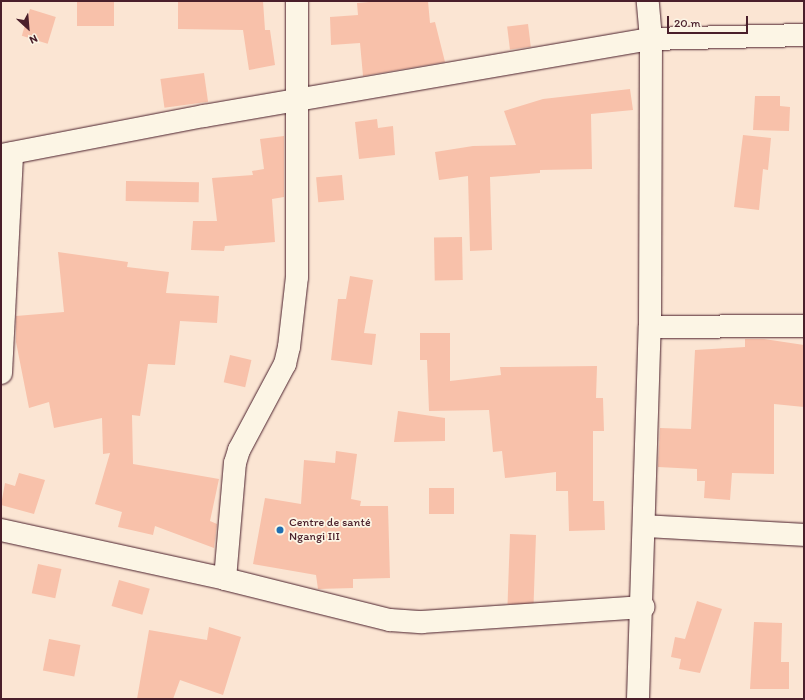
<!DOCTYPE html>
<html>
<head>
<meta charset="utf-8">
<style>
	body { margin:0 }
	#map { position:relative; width:805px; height:700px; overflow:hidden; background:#fbe5d3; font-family:Itim,sans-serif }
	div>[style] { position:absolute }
	.building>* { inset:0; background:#f8c1aa; transform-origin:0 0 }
	.roads { filter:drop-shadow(0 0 1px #4a1f2b) drop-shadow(0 0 1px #4a1f2b) }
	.street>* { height:22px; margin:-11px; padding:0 11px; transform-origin:11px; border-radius:11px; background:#fcf5e5 }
	.dots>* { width:11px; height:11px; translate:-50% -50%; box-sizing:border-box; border:2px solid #fcf5e5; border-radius:50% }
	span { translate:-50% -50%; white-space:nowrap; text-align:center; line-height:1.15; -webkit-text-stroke:3.5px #fcf5e5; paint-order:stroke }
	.poi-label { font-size:12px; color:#4a1f2b }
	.left { translate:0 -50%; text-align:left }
	.frame { position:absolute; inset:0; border:2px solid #4a1f2b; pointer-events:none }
	.north { position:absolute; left:8px; top:8px; width:40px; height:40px; -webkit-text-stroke:3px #fcf5e5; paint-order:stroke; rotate:154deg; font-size:11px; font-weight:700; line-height:16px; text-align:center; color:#4a1f2b }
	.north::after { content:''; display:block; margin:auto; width:14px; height:18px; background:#4a1f2b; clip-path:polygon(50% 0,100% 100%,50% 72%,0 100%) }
	.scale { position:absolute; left:667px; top:16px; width:81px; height:18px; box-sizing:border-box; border:2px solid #4a1f2b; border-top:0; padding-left:5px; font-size:12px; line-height:14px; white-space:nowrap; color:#4a1f2b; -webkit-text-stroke:3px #fcf5e5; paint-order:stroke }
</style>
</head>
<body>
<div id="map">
	<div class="building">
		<i style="left:77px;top:1px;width:37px;height:25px"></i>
		<i style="clip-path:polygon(178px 1px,263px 1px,265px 30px,270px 30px,275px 65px,249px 70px,243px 30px,178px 29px)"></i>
		<i style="clip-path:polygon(381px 1px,428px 1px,430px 23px,435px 22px,445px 62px,363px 76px,360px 43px,331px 45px,330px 17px,358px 15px,357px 3px)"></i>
		<i style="left:30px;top:9px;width:27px;height:28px;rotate:17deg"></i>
		<i style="left:528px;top:24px;width:23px;height:21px;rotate:83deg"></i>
		<i style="left:204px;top:73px;width:29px;height:44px;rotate:82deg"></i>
		<i style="clip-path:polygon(630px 89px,633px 110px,591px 114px,592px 169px,540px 170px,540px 173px,490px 177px,492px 250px,470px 251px,468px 176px,439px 180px,435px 152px,473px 146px,516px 145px,504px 111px,543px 99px)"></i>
		<i style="clip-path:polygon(755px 96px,780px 96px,780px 106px,790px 107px,789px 131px,753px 130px)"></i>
		<i style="clip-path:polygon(377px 119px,378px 128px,393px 126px,395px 155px,359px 159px,355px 122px)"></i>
		<i style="clip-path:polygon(743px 135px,771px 138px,768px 170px,763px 169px,759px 210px,734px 207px)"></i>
		<i style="clip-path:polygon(284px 136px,284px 197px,272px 199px,275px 242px,225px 246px,224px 251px,191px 250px,193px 221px,217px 221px,212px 178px,253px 175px,252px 171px,264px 169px,260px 139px)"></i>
		<i style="left:342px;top:175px;width:25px;height:26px;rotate:85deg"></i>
		<i style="left:126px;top:181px;width:73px;height:20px;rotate:1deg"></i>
		<i style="left:462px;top:237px;width:43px;height:28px;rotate:89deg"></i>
		<i style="clip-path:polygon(58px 252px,128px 262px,127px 267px,169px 272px,166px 293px,219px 296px,217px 323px,180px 321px,175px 365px,148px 364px,140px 416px,132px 415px,133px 464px,219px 479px,210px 521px,217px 524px,214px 548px,155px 526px,153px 535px,118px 527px,122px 512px,95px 504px,110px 453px,103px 454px,102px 418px,54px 428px,49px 402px,29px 408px,16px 342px,16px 316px,64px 312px)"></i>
		<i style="clip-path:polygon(350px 276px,373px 280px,364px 333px,376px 334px,372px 365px,331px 360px,338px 299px,346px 299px)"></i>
		<i style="clip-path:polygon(420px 333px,450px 333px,450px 381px,501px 375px,500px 367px,597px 366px,596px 398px,603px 398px,604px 431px,593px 431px,593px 501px,604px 501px,605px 530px,569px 531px,568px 491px,556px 491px,556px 472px,505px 478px,502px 451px,493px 452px,489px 410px,429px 411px,427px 360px,420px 360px)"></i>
		<i style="clip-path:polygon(745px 339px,764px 339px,804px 345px,804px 407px,774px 404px,774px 474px,732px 473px,730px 500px,704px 498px,705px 481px,697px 481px,697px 469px,658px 467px,660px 428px,691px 429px,695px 350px,745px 347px)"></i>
		<i style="left:230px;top:355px;width:22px;height:28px;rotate:13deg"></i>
		<i style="clip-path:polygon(398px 411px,445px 418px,445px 441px,394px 442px)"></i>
		<i style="clip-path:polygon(336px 451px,357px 454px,351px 499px,361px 501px,360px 506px,388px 506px,390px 578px,353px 579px,353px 588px,318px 589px,316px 575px,253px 564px,265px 498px,301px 504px,304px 460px,335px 463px)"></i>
		<i style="clip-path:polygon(19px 473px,45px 480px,34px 514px,1px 505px,5px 483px,15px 486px)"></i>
		<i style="left:429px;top:488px;width:25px;height:26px"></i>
		<i style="left:510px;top:534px;width:26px;height:70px;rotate:2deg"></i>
		<i style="left:38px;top:564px;width:24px;height:30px;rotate:12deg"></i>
		<i style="left:119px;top:580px;width:32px;height:27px;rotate:16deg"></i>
		<i style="clip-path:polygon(697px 601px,722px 609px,700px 673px,679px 669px,681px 659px,671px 657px,675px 637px,685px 639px)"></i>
		<i style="clip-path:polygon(754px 622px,782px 623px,781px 662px,789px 662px,789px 689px,750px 689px)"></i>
		<i style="clip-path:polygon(209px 627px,241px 637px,223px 695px,180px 680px,173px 699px,137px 699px,149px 630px,207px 640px)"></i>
		<i style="left:49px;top:639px;width:32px;height:32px;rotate:11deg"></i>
	</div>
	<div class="roads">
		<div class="street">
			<i style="left:1px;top:155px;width:207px;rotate:-10.9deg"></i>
			<i style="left:204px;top:116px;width:454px;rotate:-9.8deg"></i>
			<i style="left:651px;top:39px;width:153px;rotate:-1.5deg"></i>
			<i style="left:650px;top:327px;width:154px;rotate:-0.4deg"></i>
			<i style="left:1px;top:373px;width:220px;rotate:-87.1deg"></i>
			<i style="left:644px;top:526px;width:160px;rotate:3.2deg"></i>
			<i style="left:1px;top:530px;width:229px;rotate:12.3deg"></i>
			<i style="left:225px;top:579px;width:170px;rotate:14deg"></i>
			<i style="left:390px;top:620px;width:32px;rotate:4deg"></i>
			<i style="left:422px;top:622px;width:222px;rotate:-3.9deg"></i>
			<i style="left:225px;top:579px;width:116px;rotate:-85.1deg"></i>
			<i style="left:235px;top:463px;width:14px;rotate:-73deg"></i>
			<i style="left:239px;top:450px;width:98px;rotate:-61.9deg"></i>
			<i style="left:285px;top:364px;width:17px;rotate:-77deg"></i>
			<i style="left:289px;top:347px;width:70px;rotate:-83.5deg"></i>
			<i style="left:297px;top:277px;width:276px;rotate:-90deg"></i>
			<i style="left:638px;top:699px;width:372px;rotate:-88.2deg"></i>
			<i style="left:650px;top:327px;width:288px;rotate:-89.8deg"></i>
			<i style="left:651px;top:39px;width:38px;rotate:-95deg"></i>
		</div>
	</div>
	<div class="dots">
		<i style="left:280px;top:530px;background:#1f6fb2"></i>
	</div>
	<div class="poi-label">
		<span class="left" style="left:289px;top:530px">Centre de santé<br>Ngangi III</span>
	</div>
	<div class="frame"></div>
	<div class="north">N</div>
	<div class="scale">20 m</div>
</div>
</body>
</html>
